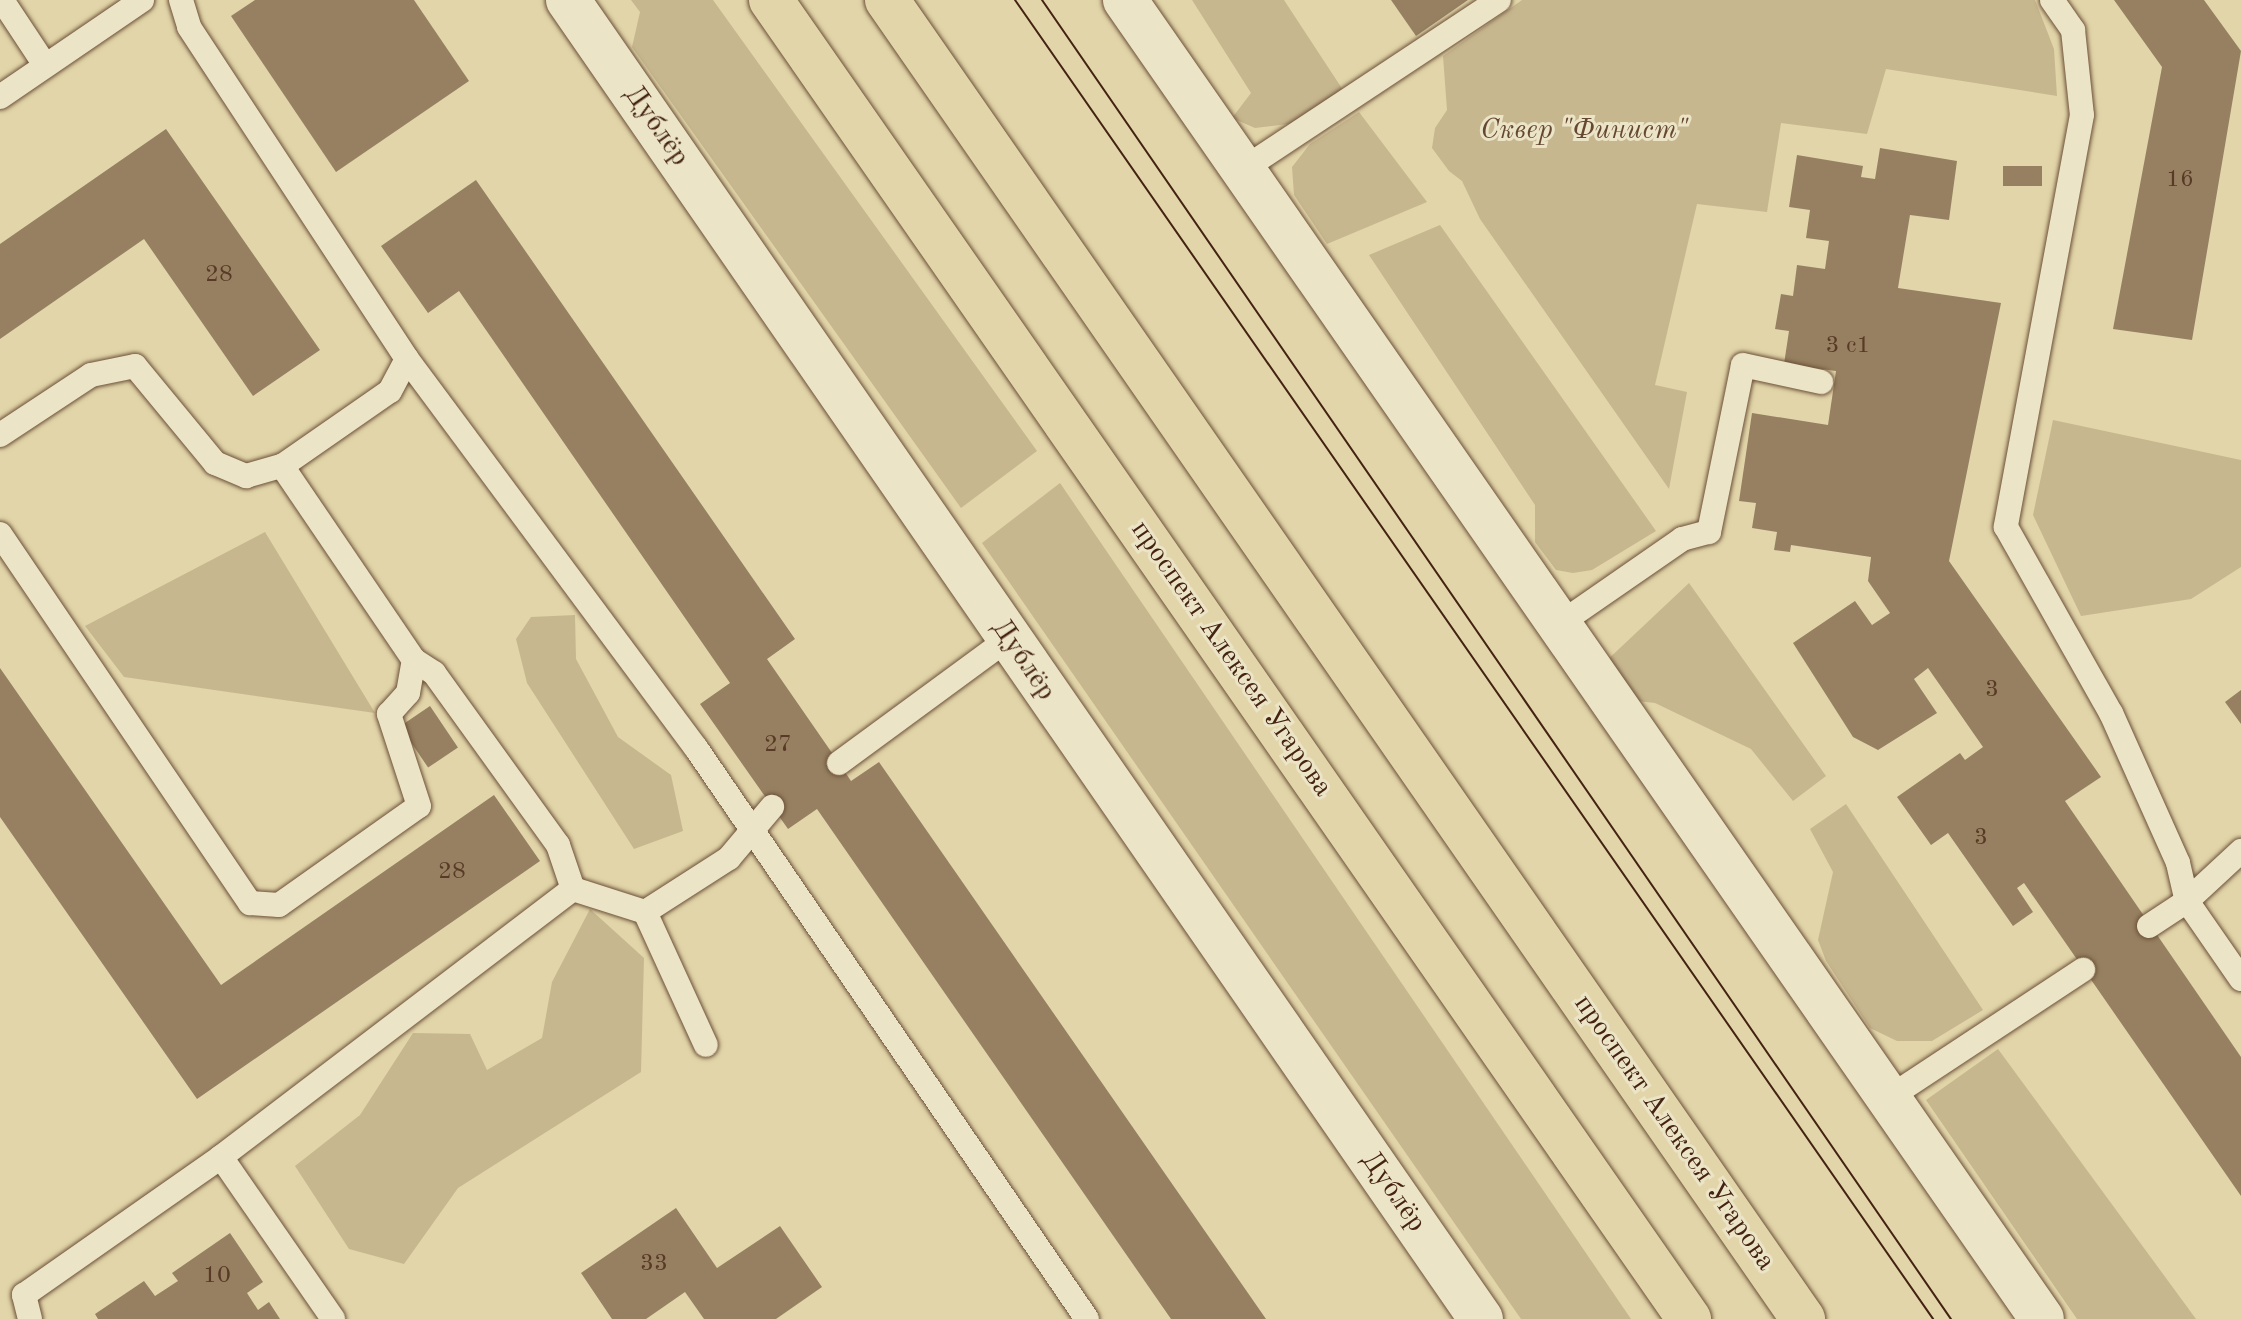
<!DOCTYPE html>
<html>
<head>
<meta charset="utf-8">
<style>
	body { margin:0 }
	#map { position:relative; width:2241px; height:1319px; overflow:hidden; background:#e2d5a9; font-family:"Old Standard TT",serif }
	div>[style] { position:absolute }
	.green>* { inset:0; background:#c7b78f }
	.building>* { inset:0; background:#968061; transform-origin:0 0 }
	.roads { filter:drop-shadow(0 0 2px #6c5038) drop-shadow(0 0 2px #6c5038) }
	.lane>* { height:24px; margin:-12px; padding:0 12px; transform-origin:12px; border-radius:12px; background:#ece4c7 }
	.street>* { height:44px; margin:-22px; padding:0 22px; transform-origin:22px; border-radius:22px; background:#ece4c7 }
	.primary>* { height:44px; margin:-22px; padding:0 22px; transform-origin:22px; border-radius:22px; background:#e2d5a9 }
	.tram>* { height:2px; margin:-1px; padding:0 1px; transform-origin:1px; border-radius:1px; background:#442312 }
	span { translate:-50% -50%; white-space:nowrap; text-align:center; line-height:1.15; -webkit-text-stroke:6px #ece4c7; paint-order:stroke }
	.number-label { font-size:24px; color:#583a26 }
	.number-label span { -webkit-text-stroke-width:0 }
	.street-label { font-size:28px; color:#442312 }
	.park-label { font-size:28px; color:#654831; font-style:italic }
</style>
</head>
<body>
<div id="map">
	<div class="green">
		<i style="clip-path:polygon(631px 0,713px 0,1037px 451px,961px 508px,632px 47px,640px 12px)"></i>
		<i style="clip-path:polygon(1192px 0,1284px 0,1343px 90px,1295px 123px,1255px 128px,1232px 118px,1251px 93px)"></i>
		<i style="clip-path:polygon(1522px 0,2035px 0,2054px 49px,2057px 96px,1886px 69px,1867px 134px,1781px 123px,1767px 212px,1697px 204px,1655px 385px,1687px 392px,1669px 489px,1480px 219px,1462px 181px,1449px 171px,1432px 148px,1435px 128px,1447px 110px,1443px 56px)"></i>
		<i style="clip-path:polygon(1359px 112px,1427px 202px,1327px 244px,1294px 195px,1292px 167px,1310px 144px)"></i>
		<i style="clip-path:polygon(1440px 225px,1656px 531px,1592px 570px,1573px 573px,1556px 570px,1535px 542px,1535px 505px,1369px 255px)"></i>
		<i style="clip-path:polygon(2053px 420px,2241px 460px,2241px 567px,2191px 599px,2081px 616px,2033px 515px)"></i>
		<i style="clip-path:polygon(1060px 483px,1631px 1319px,1521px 1319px,982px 543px)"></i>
		<i style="clip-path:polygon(265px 532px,375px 713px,124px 677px,85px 626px)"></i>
		<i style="clip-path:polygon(1689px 583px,1826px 776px,1793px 801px,1751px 749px,1655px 703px,1628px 700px,1603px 664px)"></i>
		<i style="clip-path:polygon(575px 615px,576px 659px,618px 737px,671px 775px,683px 831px,634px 849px,527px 683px,516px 639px,531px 617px)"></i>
		<i style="clip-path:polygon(1846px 804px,1983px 1010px,1932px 1041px,1897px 1041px,1870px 1028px,1826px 961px,1818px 940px,1833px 872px,1810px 829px)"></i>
		<i style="clip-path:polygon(590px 909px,644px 958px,641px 1072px,458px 1188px,404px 1264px,349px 1249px,295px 1166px,360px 1115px,413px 1033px,470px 1034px,487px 1070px,542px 1038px,552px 982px)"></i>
		<i style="clip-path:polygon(1998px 1049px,2196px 1319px,2077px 1319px,1926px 1100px)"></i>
	</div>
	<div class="building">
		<i style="clip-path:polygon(255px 0,414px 0,469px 81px,336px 172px,231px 16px)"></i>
		<i style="clip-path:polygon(1391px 0,1468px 0,1416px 36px)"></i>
		<i style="clip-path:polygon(2114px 0,2204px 0,2241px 51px,2192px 340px,2113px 329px,2162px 67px)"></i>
		<i style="clip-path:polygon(166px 129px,320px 350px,253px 396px,144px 239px,0 339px,0 244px)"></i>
		<i style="clip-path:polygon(1880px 148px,1957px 161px,1949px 220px,1910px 215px,1898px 288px,2001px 303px,1949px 561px,2101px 777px,2065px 801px,2241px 1057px,2241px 1196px,2024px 883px,2017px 888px,2033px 912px,2013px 926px,1948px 833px,1931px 845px,1897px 797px,1960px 753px,1965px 760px,1983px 747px,1928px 668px,1914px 679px,1937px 713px,1878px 750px,1853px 737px,1793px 643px,1855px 601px,1872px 625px,1890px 613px,1868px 581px,1871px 557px,1791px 545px,1790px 552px,1774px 550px,1777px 532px,1752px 528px,1756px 503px,1739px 501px,1752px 413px,1828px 425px,1836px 371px,1784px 364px,1789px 331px,1775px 329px,1781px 294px,1793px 296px,1797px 265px,1825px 269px,1829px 241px,1806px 238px,1810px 210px,1789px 207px,1797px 155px,1863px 166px,1861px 177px,1875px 179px)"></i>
		<i style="left:2003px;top:166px;width:39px;height:20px"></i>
		<i style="clip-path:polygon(476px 180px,795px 639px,767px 659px,839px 763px,851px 781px,879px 762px,1266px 1319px,1171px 1319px,817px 809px,788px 829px,700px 704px,730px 683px,459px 291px,428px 313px,381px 246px)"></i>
		<i style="clip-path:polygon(0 668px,221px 985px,494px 795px,540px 861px,197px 1099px,0 817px)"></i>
		<i style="clip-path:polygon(2241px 690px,2241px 724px,2225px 702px)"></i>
		<i style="left:430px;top:706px;width:50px;height:36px;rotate:56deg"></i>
		<i style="clip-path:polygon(676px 1208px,717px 1268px,780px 1226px,822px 1287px,776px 1319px,704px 1319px,685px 1292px,646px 1319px,612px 1319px,581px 1273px)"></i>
		<i style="clip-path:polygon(230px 1233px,263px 1282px,247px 1293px,258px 1310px,269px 1302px,280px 1319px,98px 1319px,95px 1314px,144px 1281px,155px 1296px,178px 1281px,172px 1273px)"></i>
	</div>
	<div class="roads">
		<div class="lane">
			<i style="left:2px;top:0;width:78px;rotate:56.5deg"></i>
			<i style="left:181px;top:0;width:28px;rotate:73deg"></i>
			<i style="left:189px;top:27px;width:397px;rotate:56.7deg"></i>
			<i style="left:407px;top:359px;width:485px;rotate:53.4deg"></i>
			<i style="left:696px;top:748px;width:692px;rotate:55.6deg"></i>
			<i style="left:2052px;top:0;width:37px;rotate:55deg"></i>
			<i style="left:2073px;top:30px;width:85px;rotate:84deg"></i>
			<i style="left:2082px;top:115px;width:419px;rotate:100.5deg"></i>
			<i style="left:2006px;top:527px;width:214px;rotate:60.6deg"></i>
			<i style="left:2111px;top:713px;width:164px;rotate:65.9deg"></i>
			<i style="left:2178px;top:863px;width:39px;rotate:77deg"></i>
			<i style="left:2187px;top:901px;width:95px;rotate:55.3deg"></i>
			<i style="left:0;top:97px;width:172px;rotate:-34.3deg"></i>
			<i style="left:1242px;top:170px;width:308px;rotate:-33.5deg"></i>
			<i style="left:0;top:435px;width:109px;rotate:-33.4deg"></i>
			<i style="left:91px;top:375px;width:45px;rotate:-11.6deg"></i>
			<i style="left:135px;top:366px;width:126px;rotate:50.5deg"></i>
			<i style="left:215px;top:463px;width:34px;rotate:23deg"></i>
			<i style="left:246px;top:476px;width:37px;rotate:-16deg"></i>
			<i style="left:282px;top:466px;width:131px;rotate:-34.8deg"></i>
			<i style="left:390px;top:391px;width:36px;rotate:-62deg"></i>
			<i style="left:282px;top:466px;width:235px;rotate:55.8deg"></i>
			<i style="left:0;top:534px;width:446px;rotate:55.9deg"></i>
			<i style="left:250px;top:903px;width:29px;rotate:4deg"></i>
			<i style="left:279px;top:905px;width:171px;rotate:-35.3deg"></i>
			<i style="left:419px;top:806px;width:97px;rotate:-108.1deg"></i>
			<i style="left:389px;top:714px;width:28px;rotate:-48deg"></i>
			<i style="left:408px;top:693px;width:34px;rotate:-80deg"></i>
			<i style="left:414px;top:660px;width:24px;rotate:33deg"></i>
			<i style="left:434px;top:673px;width:212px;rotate:54.2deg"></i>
			<i style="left:558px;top:845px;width:46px;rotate:71.2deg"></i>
			<i style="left:1558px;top:625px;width:151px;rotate:-34.7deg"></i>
			<i style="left:1682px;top:539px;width:28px;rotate:-15deg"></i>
			<i style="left:1709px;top:532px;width:170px;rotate:-78.5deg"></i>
			<i style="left:1743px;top:365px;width:80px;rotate:12.3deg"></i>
			<i style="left:839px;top:763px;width:210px;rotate:-36.3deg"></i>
			<i style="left:645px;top:912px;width:146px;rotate:65.4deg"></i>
			<i style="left:2149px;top:926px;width:45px;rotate:-33.3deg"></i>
			<i style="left:2187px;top:901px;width:74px;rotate:-42.8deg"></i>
			<i style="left:1887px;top:1099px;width:235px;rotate:-33.4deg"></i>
			<i style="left:221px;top:1157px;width:197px;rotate:55.3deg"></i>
			<i style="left:30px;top:1319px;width:25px;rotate:-104deg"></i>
			<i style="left:24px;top:1295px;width:241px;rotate:-35deg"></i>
			<i style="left:221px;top:1157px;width:442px;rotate:-37.3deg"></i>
			<i style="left:573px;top:889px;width:76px;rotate:17.7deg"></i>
			<i style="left:645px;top:912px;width:100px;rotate:-32.7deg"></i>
			<i style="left:729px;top:858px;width:67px;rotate:-49.9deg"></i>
		</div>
		<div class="street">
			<i style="left:568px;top:0;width:1604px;rotate:55.31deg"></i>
			<i style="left:1125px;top:0;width:1606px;rotate:55.19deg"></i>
		</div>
		<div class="primary">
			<i style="left:771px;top:0;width:1607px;rotate:55.16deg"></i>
			<i style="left:887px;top:0;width:1606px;rotate:55.22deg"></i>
		</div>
	</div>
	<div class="tram">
		<i style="left:1015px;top:0;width:1607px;rotate:55.16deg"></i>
		<i style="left:1042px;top:0;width:1602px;rotate:55.43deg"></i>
	</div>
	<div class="number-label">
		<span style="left:2180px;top:181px">16</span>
		<span style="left:219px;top:276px">28</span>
		<span style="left:1848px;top:347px">3 с1</span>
		<span style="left:1992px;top:691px">3</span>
		<span style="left:778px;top:746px">27</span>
		<span style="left:1981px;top:839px">3</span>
		<span style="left:452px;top:873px">28</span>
		<span style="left:654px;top:1265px">33</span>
		<span style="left:217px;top:1277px">10</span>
	</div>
	<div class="street-label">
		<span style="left:656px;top:126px;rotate:55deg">Дублёр</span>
		<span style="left:1231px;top:659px;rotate:55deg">проспект Алексея Угарова</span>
		<span style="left:1023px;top:660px;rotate:56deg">Дублёр</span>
		<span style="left:1674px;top:1133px;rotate:55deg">проспект Алексея Угарова</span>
		<span style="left:1393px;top:1192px;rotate:55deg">Дублёр</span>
	</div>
	<div class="park-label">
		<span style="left:1584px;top:131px">Сквер "Финист"</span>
	</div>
</div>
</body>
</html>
